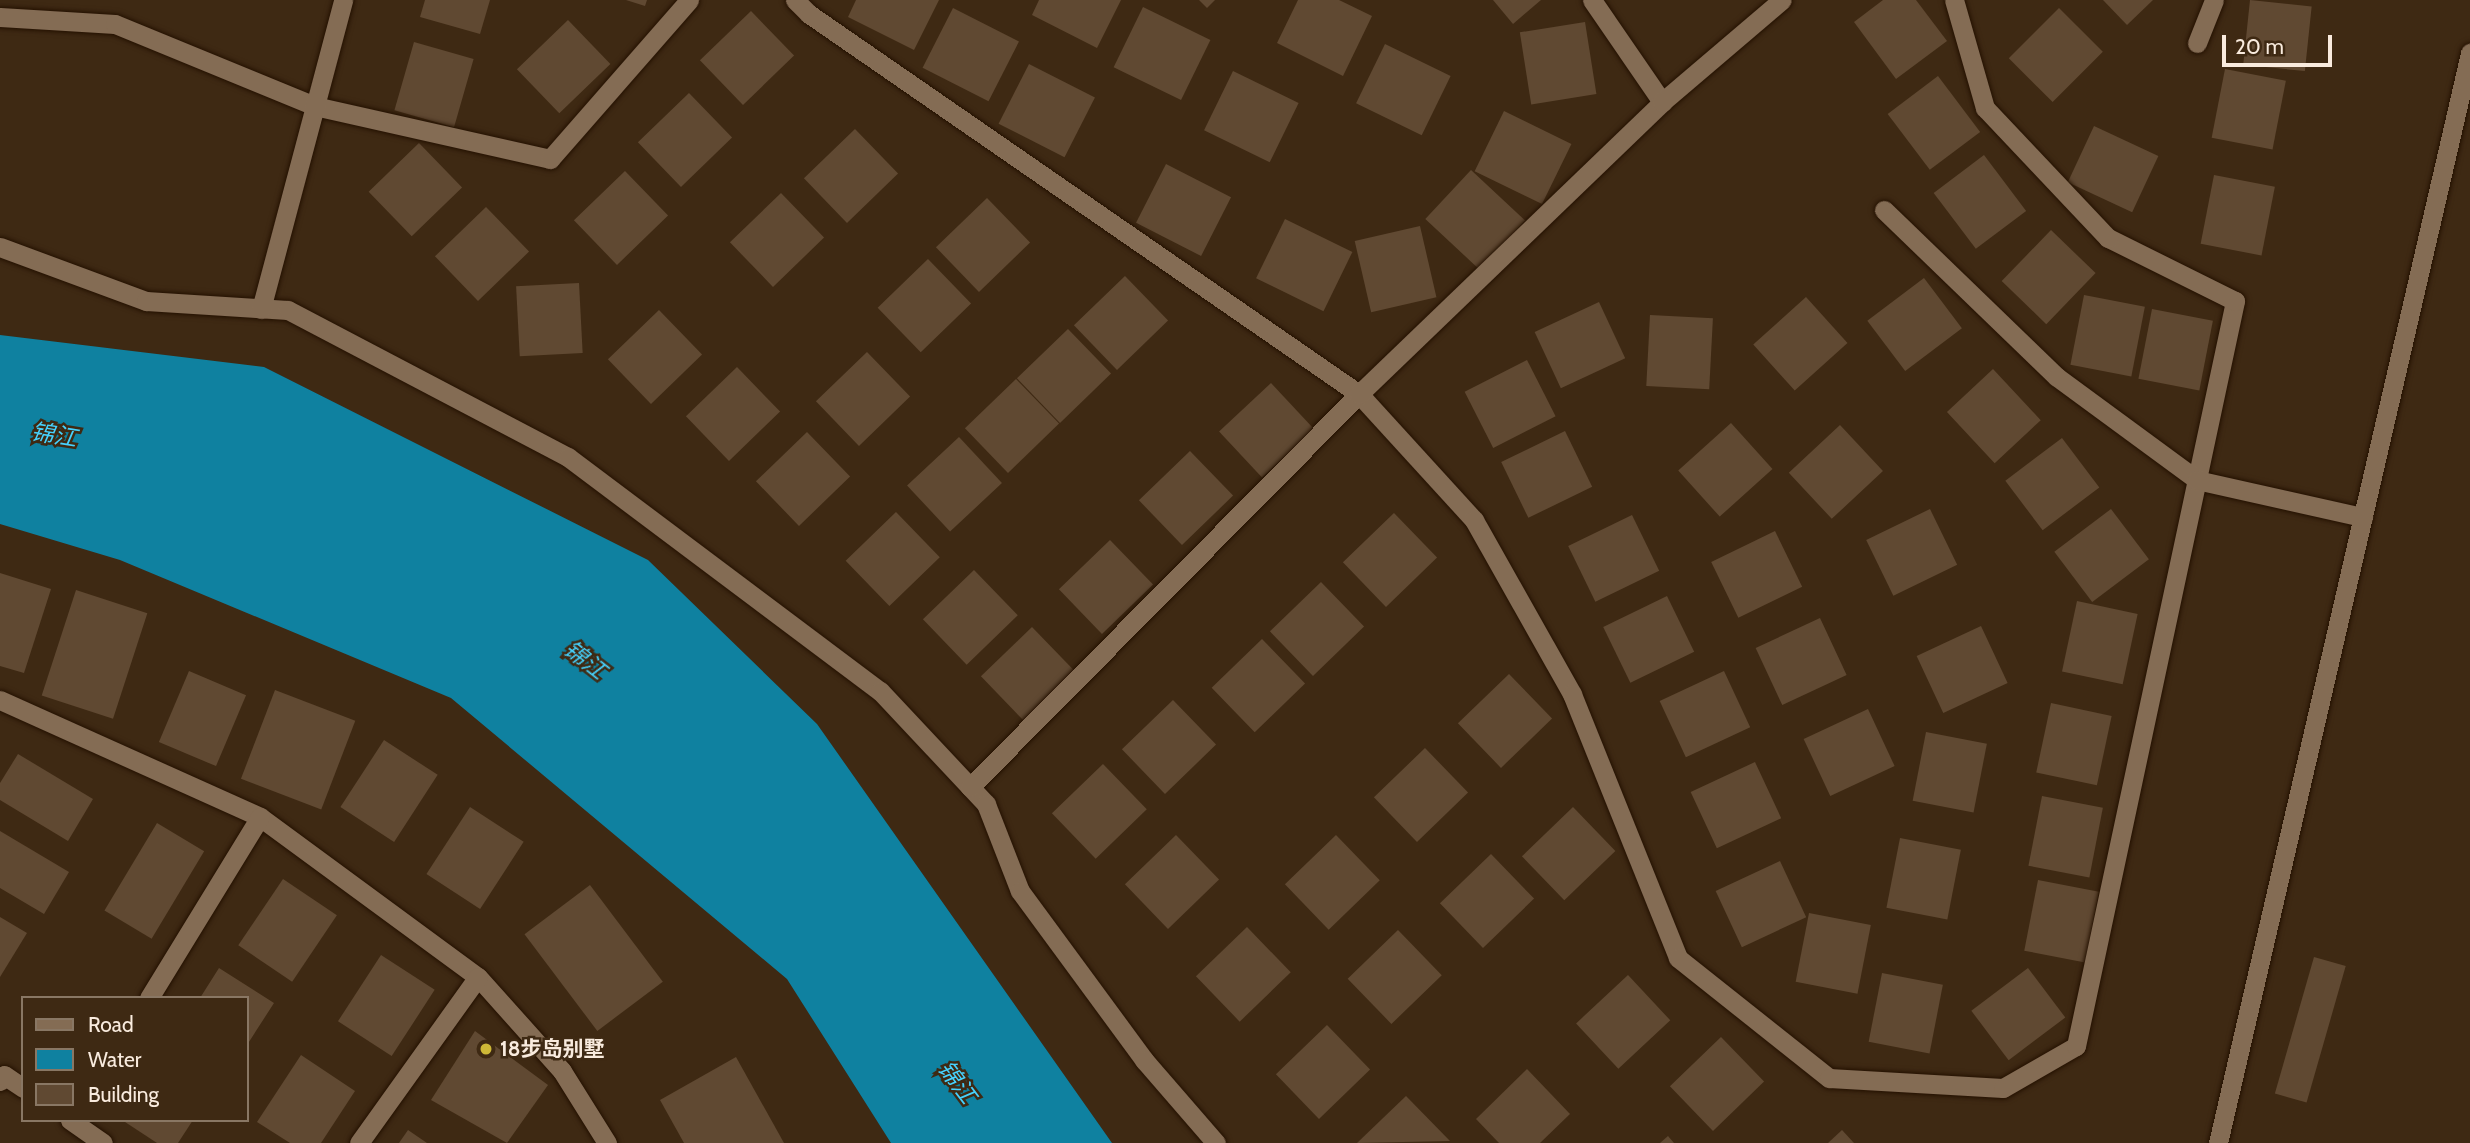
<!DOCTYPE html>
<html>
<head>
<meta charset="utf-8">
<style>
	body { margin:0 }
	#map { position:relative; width:2470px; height:1143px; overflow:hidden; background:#3e2913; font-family:Cabin,"Noto Sans SC",sans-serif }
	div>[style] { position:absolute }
	.water>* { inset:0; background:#0f81a0 }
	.building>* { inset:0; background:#604932; transform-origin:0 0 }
	.roads { filter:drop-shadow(0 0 2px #241100) drop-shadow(0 0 2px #241100) }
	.minor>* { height:19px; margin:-9.5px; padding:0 9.5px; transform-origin:9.5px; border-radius:9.5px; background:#846c54 }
	.dots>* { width:19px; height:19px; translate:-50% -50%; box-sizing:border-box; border:4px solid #3e2913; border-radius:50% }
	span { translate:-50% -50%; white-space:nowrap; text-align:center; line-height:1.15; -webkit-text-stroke:5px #3e2913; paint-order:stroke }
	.poi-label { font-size:21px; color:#f9ebde; font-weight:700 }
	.left { translate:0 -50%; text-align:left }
	.water-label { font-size:23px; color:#46d2fe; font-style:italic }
	.legend { position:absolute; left:21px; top:996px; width:228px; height:126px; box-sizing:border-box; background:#3e2913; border:2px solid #897764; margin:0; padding:9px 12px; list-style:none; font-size:21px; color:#f9ebde }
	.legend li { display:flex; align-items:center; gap:14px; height:35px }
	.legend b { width:35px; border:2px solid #897764 }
	.scale { position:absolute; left:2222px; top:35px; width:110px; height:32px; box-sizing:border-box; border:4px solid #f9ebde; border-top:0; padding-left:9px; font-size:21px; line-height:24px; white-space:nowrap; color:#f9ebde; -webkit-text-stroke:5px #3e2913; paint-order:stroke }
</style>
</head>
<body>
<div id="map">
	<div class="water">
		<i style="clip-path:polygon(0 335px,264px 367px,648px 560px,817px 724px,1112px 1143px,891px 1143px,787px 979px,451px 698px,120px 560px,0 524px)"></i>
	</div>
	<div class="building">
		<i style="clip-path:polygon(425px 0,490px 0,480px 34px,420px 17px)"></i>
		<i style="clip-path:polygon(626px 0,647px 0,645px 6px)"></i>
		<i style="clip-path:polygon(856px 0,939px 0,914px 50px,848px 17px)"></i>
		<i style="clip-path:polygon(1039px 0,1121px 0,1097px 48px,1032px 15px)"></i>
		<i style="clip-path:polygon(1199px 0,1215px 0,1207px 8px)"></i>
		<i style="clip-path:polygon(1298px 0,1339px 0,1372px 16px,1343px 76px,1277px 43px)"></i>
		<i style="clip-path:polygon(1493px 0,1541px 0,1513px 24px)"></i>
		<i style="clip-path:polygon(1883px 0,1916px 0,1947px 41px,1896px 79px,1854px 22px)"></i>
		<i style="clip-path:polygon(2103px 0,2153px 0,2127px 25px)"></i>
		<i style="left:2250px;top:0;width:62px;height:65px;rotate:6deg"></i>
		<i style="left:1143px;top:7px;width:75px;height:67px;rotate:26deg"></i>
		<i style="left:953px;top:8px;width:74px;height:67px;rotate:27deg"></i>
		<i style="left:2059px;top:8px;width:62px;height:71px;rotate:45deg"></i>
		<i style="left:751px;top:11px;width:62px;height:71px;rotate:46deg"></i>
		<i style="left:568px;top:20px;width:61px;height:71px;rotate:46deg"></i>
		<i style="left:1585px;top:22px;width:73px;height:66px;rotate:81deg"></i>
		<i style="left:414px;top:42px;width:62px;height:71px;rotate:16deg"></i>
		<i style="left:1385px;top:44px;width:73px;height:66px;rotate:26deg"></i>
		<i style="left:1029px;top:64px;width:74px;height:67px;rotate:27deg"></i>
		<i style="left:2225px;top:69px;width:62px;height:70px;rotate:11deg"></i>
		<i style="left:1233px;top:71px;width:73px;height:66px;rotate:26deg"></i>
		<i style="left:1938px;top:76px;width:70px;height:63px;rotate:53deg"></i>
		<i style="left:689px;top:93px;width:62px;height:71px;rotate:46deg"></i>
		<i style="left:1504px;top:111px;width:75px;height:67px;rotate:26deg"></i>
		<i style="left:2094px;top:126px;width:71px;height:62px;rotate:25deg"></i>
		<i style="left:855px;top:129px;width:62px;height:71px;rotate:46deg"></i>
		<i style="left:419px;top:143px;width:62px;height:70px;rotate:46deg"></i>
		<i style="left:1984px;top:155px;width:70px;height:63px;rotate:53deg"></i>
		<i style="left:1166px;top:164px;width:73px;height:66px;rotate:27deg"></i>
		<i style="left:1471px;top:170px;width:74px;height:67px;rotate:43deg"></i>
		<i style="left:625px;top:171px;width:62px;height:71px;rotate:46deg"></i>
		<i style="left:2214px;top:175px;width:62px;height:70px;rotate:11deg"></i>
		<i style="left:781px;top:193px;width:62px;height:71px;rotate:46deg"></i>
		<i style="left:987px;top:198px;width:62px;height:71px;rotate:46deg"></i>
		<i style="left:486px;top:207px;width:62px;height:71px;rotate:46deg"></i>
		<i style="left:1285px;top:219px;width:75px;height:66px;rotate:26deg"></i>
		<i style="left:1420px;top:226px;width:73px;height:67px;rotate:77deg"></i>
		<i style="left:2051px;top:230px;width:62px;height:71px;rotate:44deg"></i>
		<i style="left:928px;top:259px;width:62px;height:70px;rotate:46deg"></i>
		<i style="left:1125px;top:276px;width:62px;height:71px;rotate:46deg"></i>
		<i style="left:1924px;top:278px;width:63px;height:71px;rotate:53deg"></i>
		<i style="left:579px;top:283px;width:70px;height:63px;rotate:87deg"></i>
		<i style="left:2084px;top:295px;width:62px;height:71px;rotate:11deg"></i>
		<i style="left:1806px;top:297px;width:62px;height:71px;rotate:48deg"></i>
		<i style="left:1599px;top:302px;width:62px;height:71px;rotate:65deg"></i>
		<i style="left:2152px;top:309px;width:62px;height:71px;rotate:11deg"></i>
		<i style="left:659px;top:310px;width:62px;height:71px;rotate:46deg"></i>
		<i style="left:1650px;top:315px;width:63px;height:71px;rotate:3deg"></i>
		<i style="left:1068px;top:329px;width:62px;height:71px;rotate:46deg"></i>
		<i style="left:867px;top:352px;width:62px;height:71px;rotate:46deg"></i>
		<i style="left:1527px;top:360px;width:63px;height:70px;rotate:63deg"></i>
		<i style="left:737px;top:367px;width:62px;height:71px;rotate:46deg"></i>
		<i style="left:1993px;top:369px;width:70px;height:63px;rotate:47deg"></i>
		<i style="left:1016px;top:379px;width:62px;height:71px;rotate:46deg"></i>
		<i style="left:1271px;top:383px;width:63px;height:71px;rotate:47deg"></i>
		<i style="left:1731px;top:423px;width:62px;height:71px;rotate:48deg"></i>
		<i style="left:1840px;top:425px;width:63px;height:70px;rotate:47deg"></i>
		<i style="left:1565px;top:431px;width:62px;height:71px;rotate:64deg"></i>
		<i style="left:807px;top:432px;width:62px;height:71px;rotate:46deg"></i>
		<i style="left:959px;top:437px;width:63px;height:71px;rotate:47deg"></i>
		<i style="left:2062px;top:438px;width:62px;height:71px;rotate:53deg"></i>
		<i style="left:1190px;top:451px;width:62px;height:71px;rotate:46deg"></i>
		<i style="left:1930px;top:509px;width:62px;height:71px;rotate:64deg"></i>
		<i style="left:2111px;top:509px;width:63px;height:71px;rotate:53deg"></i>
		<i style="left:896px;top:512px;width:63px;height:70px;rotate:46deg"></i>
		<i style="left:1394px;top:513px;width:62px;height:71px;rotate:46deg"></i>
		<i style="left:1632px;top:515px;width:62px;height:71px;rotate:64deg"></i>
		<i style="left:1775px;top:531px;width:62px;height:71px;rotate:64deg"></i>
		<i style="left:1110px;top:540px;width:62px;height:71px;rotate:46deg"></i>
		<i style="left:974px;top:570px;width:63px;height:71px;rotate:46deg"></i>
		<i style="clip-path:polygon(0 573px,51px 589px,24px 673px,0 666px)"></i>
		<i style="left:1321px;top:582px;width:62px;height:71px;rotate:46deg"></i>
		<i style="left:76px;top:590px;width:75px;height:111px;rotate:18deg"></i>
		<i style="left:1667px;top:596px;width:62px;height:71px;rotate:64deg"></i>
		<i style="left:2077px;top:601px;width:62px;height:72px;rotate:12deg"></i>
		<i style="left:1820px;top:618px;width:63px;height:71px;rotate:65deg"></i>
		<i style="left:1981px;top:626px;width:63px;height:71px;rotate:65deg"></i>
		<i style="left:1032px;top:627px;width:62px;height:71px;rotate:46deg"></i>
		<i style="left:1262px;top:639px;width:62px;height:70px;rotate:46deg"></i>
		<i style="left:189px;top:671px;width:62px;height:77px;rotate:23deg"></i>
		<i style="left:1724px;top:671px;width:62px;height:71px;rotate:65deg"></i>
		<i style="left:1509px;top:674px;width:62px;height:71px;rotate:46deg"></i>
		<i style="left:275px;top:690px;width:86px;height:95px;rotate:21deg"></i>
		<i style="left:1173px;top:700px;width:62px;height:71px;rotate:46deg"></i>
		<i style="left:2051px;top:703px;width:62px;height:71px;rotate:12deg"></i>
		<i style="left:1868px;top:709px;width:63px;height:71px;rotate:65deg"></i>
		<i style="left:1926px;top:732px;width:62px;height:70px;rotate:11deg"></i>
		<i style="left:384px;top:740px;width:64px;height:80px;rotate:33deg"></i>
		<i style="left:1425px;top:748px;width:62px;height:71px;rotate:46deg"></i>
		<i style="clip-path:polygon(18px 754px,93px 799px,68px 841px,0 800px,0 783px)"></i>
		<i style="left:1755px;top:762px;width:62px;height:71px;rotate:65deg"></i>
		<i style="left:1103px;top:764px;width:63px;height:71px;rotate:46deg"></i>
		<i style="left:2042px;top:796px;width:62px;height:71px;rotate:11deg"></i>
		<i style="left:470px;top:807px;width:64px;height:80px;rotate:33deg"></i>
		<i style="left:1573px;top:807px;width:61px;height:71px;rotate:46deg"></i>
		<i style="left:157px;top:823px;width:55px;height:102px;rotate:31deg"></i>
		<i style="clip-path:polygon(0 831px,69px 872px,44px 914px,0 888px)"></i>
		<i style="left:1176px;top:835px;width:62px;height:71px;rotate:46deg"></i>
		<i style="left:1336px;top:835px;width:63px;height:71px;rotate:46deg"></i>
		<i style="left:1900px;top:838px;width:62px;height:71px;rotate:11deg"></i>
		<i style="left:1491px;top:854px;width:62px;height:71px;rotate:46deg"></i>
		<i style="left:1780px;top:861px;width:62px;height:71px;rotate:65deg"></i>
		<i style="left:283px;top:879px;width:65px;height:80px;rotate:34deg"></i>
		<i style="left:2038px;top:880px;width:62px;height:72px;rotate:11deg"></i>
		<i style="left:590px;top:885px;width:121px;height:82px;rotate:53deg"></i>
		<i style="left:1809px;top:913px;width:63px;height:70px;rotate:11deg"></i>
		<i style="clip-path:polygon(0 917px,27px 933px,0 977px)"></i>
		<i style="left:1247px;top:927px;width:63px;height:71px;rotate:46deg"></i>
		<i style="left:1398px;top:930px;width:63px;height:70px;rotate:46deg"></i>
		<i style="left:381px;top:955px;width:64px;height:79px;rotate:33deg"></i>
		<i style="left:2314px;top:957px;width:33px;height:142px;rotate:16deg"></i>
		<i style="clip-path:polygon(219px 968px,274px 1003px,247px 1045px,247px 998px,200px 998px)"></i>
		<i style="left:2028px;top:968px;width:62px;height:71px;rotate:53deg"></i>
		<i style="left:1882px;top:973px;width:62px;height:70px;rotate:11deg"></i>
		<i style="left:1628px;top:975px;width:62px;height:71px;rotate:47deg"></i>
		<i style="left:1327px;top:1025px;width:62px;height:71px;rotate:46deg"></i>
		<i style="clip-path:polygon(475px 1031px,548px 1085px,507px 1143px,431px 1100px)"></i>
		<i style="left:1721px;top:1037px;width:62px;height:71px;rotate:46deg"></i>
		<i style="clip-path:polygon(301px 1055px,355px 1091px,321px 1143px,290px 1143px,257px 1122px)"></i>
		<i style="clip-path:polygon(736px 1057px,784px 1143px,684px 1143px,660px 1100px)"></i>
		<i style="clip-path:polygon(1527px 1069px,1570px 1114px,1540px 1143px,1499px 1143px,1476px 1119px)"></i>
		<i style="clip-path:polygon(1406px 1096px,1450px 1141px,1357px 1143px)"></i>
		<i style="clip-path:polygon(122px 1120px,193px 1120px,178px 1143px,157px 1143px)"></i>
		<i style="clip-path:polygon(408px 1130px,427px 1143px,399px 1143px)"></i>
		<i style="clip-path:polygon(1842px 1130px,1854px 1143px,1828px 1143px)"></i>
		<i style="clip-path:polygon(1668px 1136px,1674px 1143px,1660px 1143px)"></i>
	</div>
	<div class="roads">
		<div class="minor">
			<i style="left:795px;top:0;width:20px;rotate:45deg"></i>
			<i style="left:809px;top:14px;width:669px;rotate:34.64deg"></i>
			<i style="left:1359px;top:394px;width:171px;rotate:47.6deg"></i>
			<i style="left:1474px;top:520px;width:200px;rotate:60.6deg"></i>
			<i style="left:1572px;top:694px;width:284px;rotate:68.1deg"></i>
			<i style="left:1678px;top:958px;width:193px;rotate:38.5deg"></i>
			<i style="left:1829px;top:1078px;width:174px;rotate:3.3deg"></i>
			<i style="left:2003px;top:1088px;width:84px;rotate:-29.9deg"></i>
			<i style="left:2076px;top:1046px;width:762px;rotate:-77.95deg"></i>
			<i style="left:2235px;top:301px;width:142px;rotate:-153.6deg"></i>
			<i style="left:2108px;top:238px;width:179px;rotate:-133.4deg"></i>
			<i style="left:1985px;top:108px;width:112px;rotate:-106deg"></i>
			<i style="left:1592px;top:0;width:124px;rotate:55.5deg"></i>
			<i style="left:0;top:17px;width:115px;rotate:3.5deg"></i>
			<i style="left:115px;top:24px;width:216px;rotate:22.3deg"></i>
			<i style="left:315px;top:106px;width:241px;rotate:12.7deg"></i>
			<i style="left:550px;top:159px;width:211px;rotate:-48.8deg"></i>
			<i style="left:2197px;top:43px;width:46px;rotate:-68.4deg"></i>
			<i style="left:1884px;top:210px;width:240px;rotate:44deg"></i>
			<i style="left:2057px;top:377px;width:174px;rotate:36.3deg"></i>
			<i style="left:2197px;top:480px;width:170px;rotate:12.6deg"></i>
			<i style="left:0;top:247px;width:156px;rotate:20.3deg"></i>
			<i style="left:146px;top:301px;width:142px;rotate:3.6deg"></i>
			<i style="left:288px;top:310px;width:316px;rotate:27.7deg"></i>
			<i style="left:568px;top:457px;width:390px;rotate:36.9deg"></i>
			<i style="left:880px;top:691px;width:155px;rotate:46.8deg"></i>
			<i style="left:986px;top:804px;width:93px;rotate:68.7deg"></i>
			<i style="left:1020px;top:891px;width:210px;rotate:53.7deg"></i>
			<i style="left:1144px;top:1060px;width:110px;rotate:49.1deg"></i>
			<i style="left:261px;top:309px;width:320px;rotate:-75.1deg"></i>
			<i style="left:0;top:700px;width:285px;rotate:24.2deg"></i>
			<i style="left:260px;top:817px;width:270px;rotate:36.3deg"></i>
			<i style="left:478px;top:977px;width:126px;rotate:48.2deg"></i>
			<i style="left:562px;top:1071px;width:85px;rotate:58deg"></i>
			<i style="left:970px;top:787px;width:553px;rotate:-45.29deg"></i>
			<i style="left:1359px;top:394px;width:421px;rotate:-43.9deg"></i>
			<i style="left:1662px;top:102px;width:157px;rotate:-40.4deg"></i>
			<i style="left:149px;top:998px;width:212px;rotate:-58.5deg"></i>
			<i style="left:0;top:1081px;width:7px;rotate:-56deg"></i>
			<i style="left:4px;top:1075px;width:23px;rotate:34deg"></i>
			<i style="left:70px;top:1120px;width:40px;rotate:34.9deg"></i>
			<i style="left:359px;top:1143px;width:204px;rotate:-54.4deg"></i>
			<i style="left:2218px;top:1143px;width:1119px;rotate:-76.98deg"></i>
		</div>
	</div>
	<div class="dots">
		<i style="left:486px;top:1049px;background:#ceb837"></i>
	</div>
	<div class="poi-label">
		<span class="left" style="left:500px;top:1049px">18步岛别墅</span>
	</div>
	<div class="water-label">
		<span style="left:54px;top:435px;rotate:9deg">锦江</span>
		<span style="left:585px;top:660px;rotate:38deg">锦江</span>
		<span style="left:957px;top:1082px;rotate:53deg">锦江</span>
	</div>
	<ul class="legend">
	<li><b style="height:9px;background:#846c54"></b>Road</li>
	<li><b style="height:19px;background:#0f81a0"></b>Water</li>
	<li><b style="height:19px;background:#604932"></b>Building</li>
	</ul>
	<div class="scale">20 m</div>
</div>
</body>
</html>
